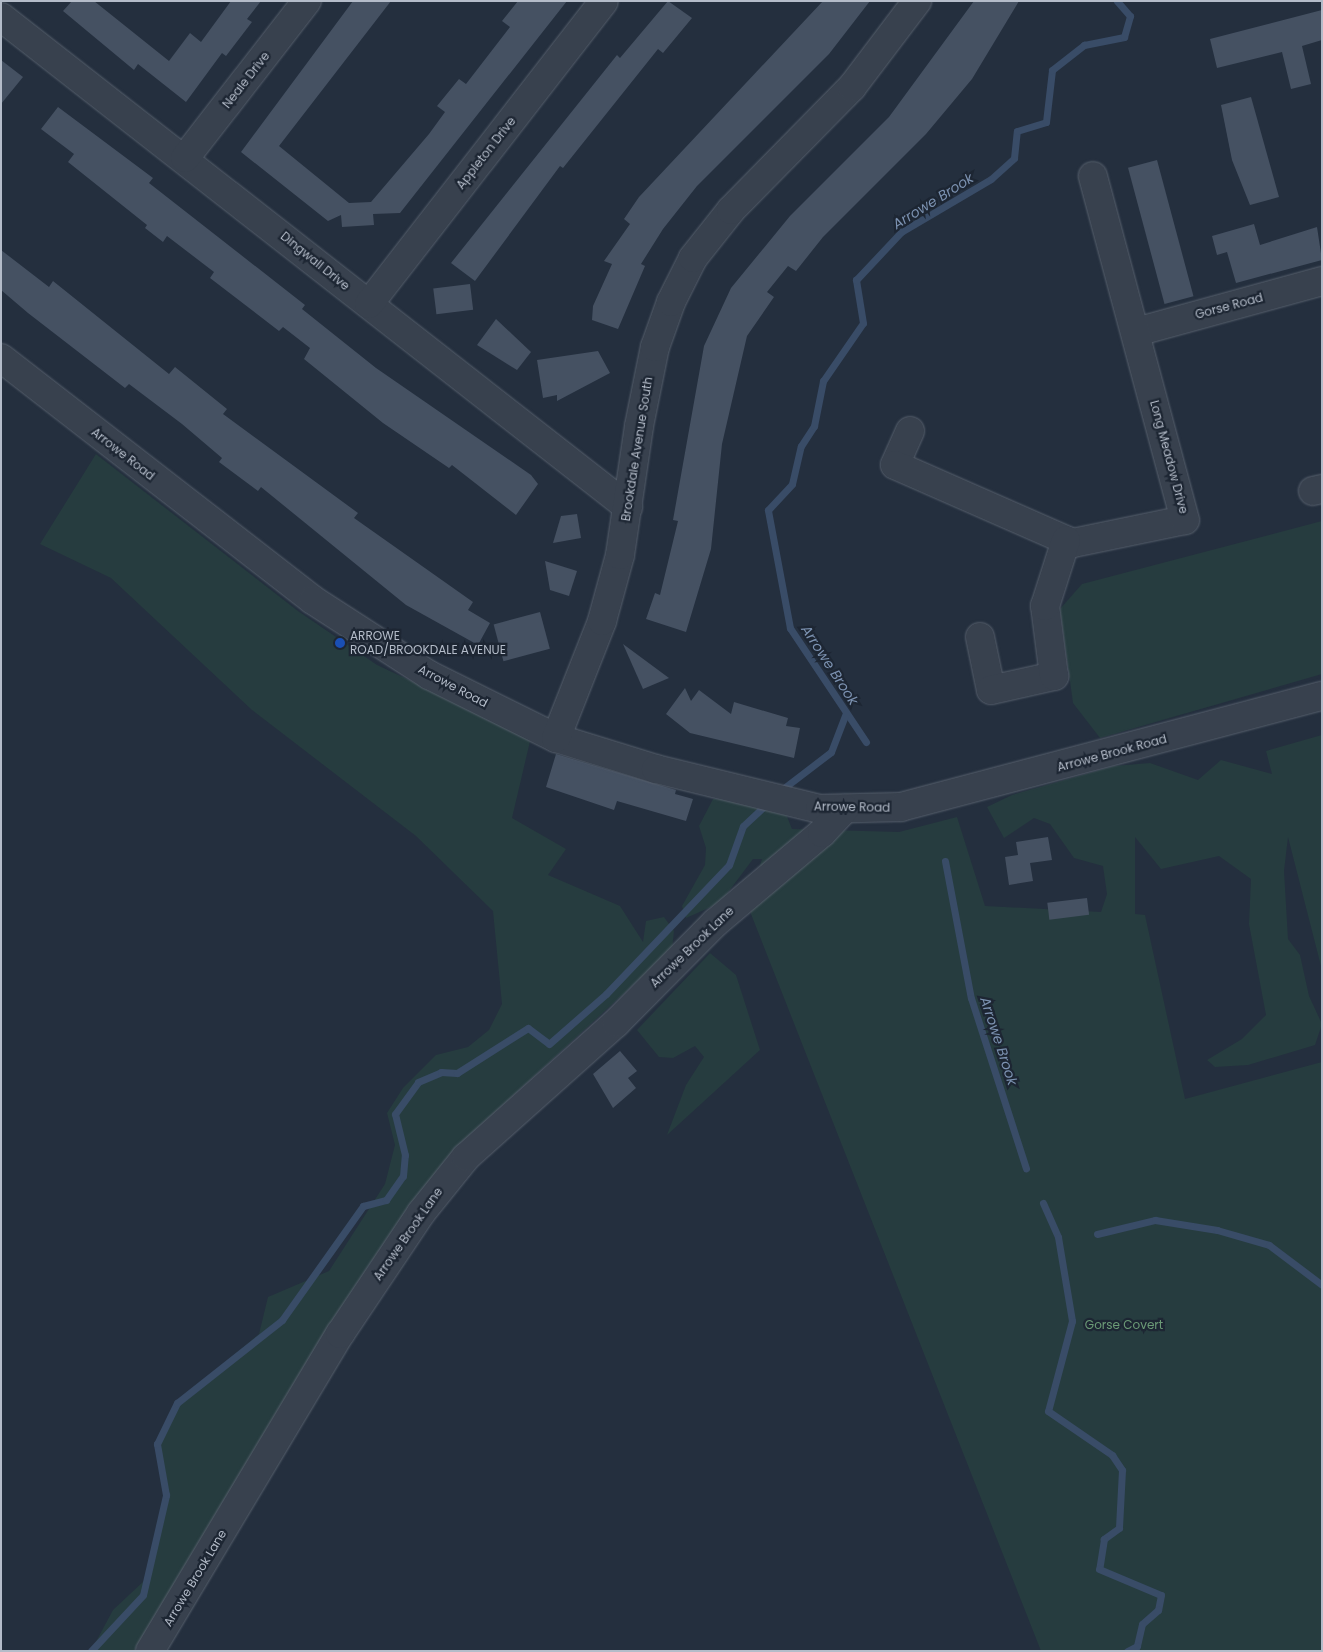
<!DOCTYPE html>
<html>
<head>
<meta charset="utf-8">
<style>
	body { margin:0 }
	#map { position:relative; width:1323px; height:1652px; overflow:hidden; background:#242f3e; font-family:Poppins,sans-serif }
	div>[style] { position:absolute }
	.green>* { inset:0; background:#263c3f }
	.stream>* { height:7px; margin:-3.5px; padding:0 3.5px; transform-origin:3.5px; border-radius:3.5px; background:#394c67 }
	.building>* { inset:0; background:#455162; transform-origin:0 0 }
	.roads { filter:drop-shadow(0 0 1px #565f6c) drop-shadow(0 0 1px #565f6c) }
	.minor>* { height:28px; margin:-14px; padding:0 14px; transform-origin:14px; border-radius:14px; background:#38414e }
	.dots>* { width:14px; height:14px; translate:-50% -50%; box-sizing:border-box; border:2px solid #1d2633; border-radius:50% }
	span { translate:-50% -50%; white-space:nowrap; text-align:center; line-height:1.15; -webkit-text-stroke:4.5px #1d2633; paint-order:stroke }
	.street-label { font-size:12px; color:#b4bcc9 }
	.poi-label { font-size:12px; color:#b4bcc9 }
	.left { translate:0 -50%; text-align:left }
	.park-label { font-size:12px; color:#6b9a76 }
	.water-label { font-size:14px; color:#7c92b1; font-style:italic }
	.frame { position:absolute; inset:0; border:2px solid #b4bcc9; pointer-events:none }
</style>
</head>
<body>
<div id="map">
	<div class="green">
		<i style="clip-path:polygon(96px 454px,298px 611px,377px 665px,531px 737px,512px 818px,566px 849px,548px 875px,620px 906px,643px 942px,646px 921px,664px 917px,674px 931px,672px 949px,453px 1151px,405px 1214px,134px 1651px,91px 1651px,113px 1610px,146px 1579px,166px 1495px,157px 1444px,177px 1403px,259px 1334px,268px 1297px,329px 1271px,385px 1184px,395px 1145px,387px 1113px,403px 1088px,436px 1055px,468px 1047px,489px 1030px,502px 1004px,493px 911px,416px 836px,252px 710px,111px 578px,40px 544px)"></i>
		<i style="clip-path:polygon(1322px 521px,1322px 674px,1100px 738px,1073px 703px,1060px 609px,1082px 584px)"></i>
		<i style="clip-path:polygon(1322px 735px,1322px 970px,1288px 837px,1284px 871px,1288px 939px,1300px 955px,1309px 996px,1322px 1024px,1315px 1045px,1248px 1065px,1215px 1067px,1207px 1060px,1242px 1039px,1266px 1015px,1249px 924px,1251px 879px,1219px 856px,1161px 869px,1135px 837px,1135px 914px,1145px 915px,1185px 1099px,1322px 1062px,1322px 1651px,1041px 1651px,751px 914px,751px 893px,762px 859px,753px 859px,720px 903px,686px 918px,682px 906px,705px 865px,706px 848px,699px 826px,713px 799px,727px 798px,784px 809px,792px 829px,899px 832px,957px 817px,985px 906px,1101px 912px,1107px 894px,1103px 866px,1074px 858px,1050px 824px,1034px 818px,1004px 838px,987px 807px,1012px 795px,1114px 766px,1150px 763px,1198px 780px,1221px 760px,1272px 774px,1266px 751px)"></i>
		<i style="clip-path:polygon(710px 953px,736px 975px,760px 1050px,667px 1135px,686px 1085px,704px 1057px,695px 1046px,673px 1058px,659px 1057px,637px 1030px)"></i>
	</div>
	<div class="stream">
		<i style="left:866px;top:742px;width:137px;rotate:-123.7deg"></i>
		<i style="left:790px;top:628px;width:120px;rotate:-100.6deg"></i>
		<i style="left:768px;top:510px;width:35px;rotate:-47deg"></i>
		<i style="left:792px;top:484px;width:39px;rotate:-77deg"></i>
		<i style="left:801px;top:446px;width:24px;rotate:-57deg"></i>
		<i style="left:814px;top:426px;width:46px;rotate:-78.7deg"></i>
		<i style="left:823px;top:381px;width:70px;rotate:-55.4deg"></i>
		<i style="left:863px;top:323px;width:44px;rotate:-99.2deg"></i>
		<i style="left:856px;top:280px;width:66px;rotate:-46.8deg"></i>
		<i style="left:901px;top:232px;width:104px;rotate:-30.5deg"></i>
		<i style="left:991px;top:179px;width:31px;rotate:-42deg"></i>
		<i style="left:1014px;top:158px;width:27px;rotate:-84deg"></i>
		<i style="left:1017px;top:131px;width:30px;rotate:-17deg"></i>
		<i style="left:1046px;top:122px;width:52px;rotate:-83.4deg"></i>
		<i style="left:1052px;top:70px;width:41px;rotate:-38deg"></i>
		<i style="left:1084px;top:45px;width:41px;rotate:-11.3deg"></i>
		<i style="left:1124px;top:37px;width:22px;rotate:-74deg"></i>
		<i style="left:1130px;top:16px;width:20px;rotate:-131deg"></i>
		<i style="left:780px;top:791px;width:64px;rotate:-37.4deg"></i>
		<i style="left:831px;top:752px;width:42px;rotate:-69deg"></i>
		<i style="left:945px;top:861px;width:139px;rotate:79.3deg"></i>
		<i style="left:971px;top:998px;width:179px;rotate:72.1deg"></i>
		<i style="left:1043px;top:1203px;width:37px;rotate:66deg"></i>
		<i style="left:1058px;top:1237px;width:85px;rotate:80.5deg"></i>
		<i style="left:1072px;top:1321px;width:93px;rotate:104.9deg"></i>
		<i style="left:1048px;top:1411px;width:78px;rotate:34.5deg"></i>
		<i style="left:1112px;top:1455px;width:18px;rotate:56deg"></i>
		<i style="left:1122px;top:1470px;width:58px;rotate:93deg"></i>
		<i style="left:1119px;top:1528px;width:19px;rotate:144deg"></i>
		<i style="left:1104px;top:1539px;width:30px;rotate:99deg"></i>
		<i style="left:1099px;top:1569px;width:67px;rotate:22.8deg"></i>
		<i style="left:1161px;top:1595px;width:15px;rotate:101deg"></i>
		<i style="left:1158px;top:1610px;width:21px;rotate:139deg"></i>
		<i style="left:1142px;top:1624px;width:23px;rotate:103deg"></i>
		<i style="left:1137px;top:1646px;width:11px;rotate:153deg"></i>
		<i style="left:1097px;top:1234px;width:60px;rotate:-13.6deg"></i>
		<i style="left:1155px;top:1220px;width:63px;rotate:9.2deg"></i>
		<i style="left:1217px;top:1230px;width:54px;rotate:16.1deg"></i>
		<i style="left:1269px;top:1245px;width:66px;rotate:37deg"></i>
		<i style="left:91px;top:1651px;width:76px;rotate:-47.1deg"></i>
		<i style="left:143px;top:1595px;width:103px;rotate:-77deg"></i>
		<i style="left:166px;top:1495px;width:52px;rotate:-100deg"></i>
		<i style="left:157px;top:1444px;width:46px;rotate:-64deg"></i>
		<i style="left:177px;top:1403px;width:134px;rotate:-38.3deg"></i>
		<i style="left:282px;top:1320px;width:140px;rotate:-54.6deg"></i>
		<i style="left:363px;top:1206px;width:24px;rotate:-15deg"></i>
		<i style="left:386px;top:1200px;width:29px;rotate:-55deg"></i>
		<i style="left:403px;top:1176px;width:21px;rotate:-85deg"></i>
		<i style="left:405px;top:1155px;width:42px;rotate:-103.7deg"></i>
		<i style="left:395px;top:1114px;width:39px;rotate:-54deg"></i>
		<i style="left:418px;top:1082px;width:25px;rotate:-23deg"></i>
		<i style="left:441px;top:1072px;width:16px;rotate:4deg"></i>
		<i style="left:457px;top:1073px;width:84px;rotate:-32.4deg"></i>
		<i style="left:528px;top:1028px;width:26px;rotate:37deg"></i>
		<i style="left:549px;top:1044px;width:76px;rotate:-41.3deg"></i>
		<i style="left:606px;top:994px;width:178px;rotate:-46.4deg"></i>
		<i style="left:729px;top:865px;width:41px;rotate:-70.3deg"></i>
		<i style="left:743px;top:826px;width:33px;rotate:-43deg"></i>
	</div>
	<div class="building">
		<i style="clip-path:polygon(72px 1px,94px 1px,169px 61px,190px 33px,201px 42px,231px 1px,261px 1px,247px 19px,252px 22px,226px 56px,222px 53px,186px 102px,138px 64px,134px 70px,63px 11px)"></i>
		<i style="clip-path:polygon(353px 1px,391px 1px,279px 146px,349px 203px,371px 202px,429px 134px,445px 112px,437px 106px,459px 79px,466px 84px,510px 27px,502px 21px,518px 1px,567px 1px,400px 213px,373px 214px,374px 225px,342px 227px,341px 215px,328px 221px,241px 152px)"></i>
		<i style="clip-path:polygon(668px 1px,692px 18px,663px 53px,658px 49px,563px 168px,560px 166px,475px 281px,451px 263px,617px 55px,620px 58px)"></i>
		<i style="clip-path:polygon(823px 1px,870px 1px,829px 54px,697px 186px,663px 229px,641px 264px,645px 266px,618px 329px,592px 320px,593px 306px,612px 264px,604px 261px,630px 224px,624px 219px,639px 197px)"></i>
		<i style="clip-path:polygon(974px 1px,1019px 1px,972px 79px,926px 134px,823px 237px,796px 271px,788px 266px,767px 292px,774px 297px,747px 336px,722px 444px,711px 549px,686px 632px,646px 619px,655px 593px,660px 595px,678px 521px,673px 520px,704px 346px,731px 288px,790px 216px,889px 117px)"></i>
		<i style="clip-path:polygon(1322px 10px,1322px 40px,1302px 46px,1311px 84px,1291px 89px,1282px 52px,1217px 68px,1210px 39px)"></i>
		<i style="clip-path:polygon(1px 60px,23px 77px,1px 104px)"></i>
		<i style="clip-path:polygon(1251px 97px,1279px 197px,1250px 205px,1232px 160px,1221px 105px)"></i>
		<i style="clip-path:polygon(58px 107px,153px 178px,149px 183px,305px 305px,302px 309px,376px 368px,531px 475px,538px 484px,516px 515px,452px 465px,449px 468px,383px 423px,304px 359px,310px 348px,283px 327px,279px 331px,210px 278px,214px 272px,167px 236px,163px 242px,145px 228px,147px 225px,68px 162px,74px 154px,41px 129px)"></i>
		<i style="left:1157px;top:160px;width:141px;height:30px;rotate:75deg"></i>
		<i style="clip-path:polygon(1254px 224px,1260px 245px,1317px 227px,1322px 260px,1236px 283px,1227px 252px,1217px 255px,1212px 236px)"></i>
		<i style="clip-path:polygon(1px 250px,49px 287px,53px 281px,169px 374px,175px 367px,227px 409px,223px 414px,358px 513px,354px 518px,473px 602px,468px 610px,490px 623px,478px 645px,406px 605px,261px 487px,258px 491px,219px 462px,222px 458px,182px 424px,129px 384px,125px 388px,28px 313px,1px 290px)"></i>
		<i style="left:470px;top:284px;width:26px;height:37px;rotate:83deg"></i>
		<i style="clip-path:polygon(496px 319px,531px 352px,517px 370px,477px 345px)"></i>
		<i style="clip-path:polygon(598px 351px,610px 373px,557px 401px,557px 395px,543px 398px,537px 360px)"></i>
		<i style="clip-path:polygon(577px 514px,581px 538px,553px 543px,561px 516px)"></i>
		<i style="clip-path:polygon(545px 561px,577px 571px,569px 596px,550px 590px)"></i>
		<i style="left:540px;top:612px;width:38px;height:48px;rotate:75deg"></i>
		<i style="clip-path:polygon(623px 644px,669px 678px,643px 689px)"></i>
		<i style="clip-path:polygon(685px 688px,691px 701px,699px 690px,731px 714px,734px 702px,788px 718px,786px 726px,800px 728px,794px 758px,690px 733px,666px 714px)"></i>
		<i style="clip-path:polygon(556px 754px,676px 790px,675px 794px,693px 799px,686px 821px,617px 801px,614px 810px,546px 787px)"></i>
		<i style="clip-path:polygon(1048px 837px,1052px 860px,1030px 863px,1033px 881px,1009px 885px,1005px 857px,1018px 855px,1016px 842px)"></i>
		<i style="left:1087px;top:898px;width:17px;height:40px;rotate:83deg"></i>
		<i style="clip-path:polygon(620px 1051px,637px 1071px,628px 1078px,636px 1088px,613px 1108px,593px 1074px)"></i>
	</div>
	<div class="roads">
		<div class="minor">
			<i style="left:1px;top:17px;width:796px;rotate:38.01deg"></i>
			<i style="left:185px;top:158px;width:199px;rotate:-52.2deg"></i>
			<i style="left:369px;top:304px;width:383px;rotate:-52.2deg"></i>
			<i style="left:1136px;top:332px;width:193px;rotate:-15.3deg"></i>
			<i style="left:1px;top:358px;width:395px;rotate:37.8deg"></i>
			<i style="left:313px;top:600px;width:138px;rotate:32.9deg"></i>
			<i style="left:429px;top:675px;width:142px;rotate:26.4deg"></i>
			<i style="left:556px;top:738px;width:105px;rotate:17.2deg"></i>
			<i style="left:656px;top:769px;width:169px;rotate:13.7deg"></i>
			<i style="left:820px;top:809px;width:81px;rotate:-1.4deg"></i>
			<i style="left:901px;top:807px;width:435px;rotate:-14.8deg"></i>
			<i style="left:910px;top:431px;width:37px;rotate:114deg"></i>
			<i style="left:895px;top:465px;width:194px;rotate:23.7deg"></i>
			<i style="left:1073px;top:543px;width:114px;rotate:-11.6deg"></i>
			<i style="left:1185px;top:520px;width:356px;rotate:-105deg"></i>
			<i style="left:1313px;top:491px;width:9px;rotate:-13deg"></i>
			<i style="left:980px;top:637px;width:54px;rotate:78.3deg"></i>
			<i style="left:991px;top:690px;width:65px;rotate:-12.5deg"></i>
			<i style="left:1054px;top:676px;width:71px;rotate:-97.3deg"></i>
			<i style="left:1045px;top:606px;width:69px;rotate:-72.3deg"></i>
			<i style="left:556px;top:738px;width:126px;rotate:-68.5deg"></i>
			<i style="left:602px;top:621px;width:68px;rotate:-74.7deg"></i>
			<i style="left:620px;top:555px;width:130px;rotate:-81.6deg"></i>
			<i style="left:639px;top:426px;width:81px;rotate:-78.6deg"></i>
			<i style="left:655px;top:347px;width:48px;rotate:-70.4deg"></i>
			<i style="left:671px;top:302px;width:49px;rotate:-63.4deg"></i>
			<i style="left:693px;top:258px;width:61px;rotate:-51.6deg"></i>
			<i style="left:731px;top:210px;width:173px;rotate:-45.5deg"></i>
			<i style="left:852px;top:87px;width:108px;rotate:-52.9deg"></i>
			<i style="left:150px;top:1651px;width:370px;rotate:-59.1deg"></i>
			<i style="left:340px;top:1334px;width:146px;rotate:-56.2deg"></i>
			<i style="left:421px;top:1213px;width:72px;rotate:-51.2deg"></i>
			<i style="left:466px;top:1157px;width:201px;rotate:-41.8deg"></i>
			<i style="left:616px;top:1023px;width:141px;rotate:-45.3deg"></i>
			<i style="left:715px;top:923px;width:140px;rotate:-40.1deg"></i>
			<i style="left:822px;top:833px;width:33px;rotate:-47deg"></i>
		</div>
	</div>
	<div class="dots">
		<i style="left:340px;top:643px;background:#1a4fb4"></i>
	</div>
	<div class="street-label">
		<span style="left:246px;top:80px;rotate:-52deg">Neale Drive</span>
		<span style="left:486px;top:153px;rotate:-52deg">Appleton Drive</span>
		<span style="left:315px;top:261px;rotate:39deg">Dingwall Drive</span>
		<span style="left:1229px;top:306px;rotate:-15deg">Gorse Road</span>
		<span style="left:637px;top:449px;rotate:-81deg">Brookdale Avenue South</span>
		<span style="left:123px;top:454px;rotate:38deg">Arrowe Road</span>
		<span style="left:1169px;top:457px;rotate:75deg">Long Meadow Drive</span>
		<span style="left:453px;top:686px;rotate:28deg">Arrowe Road</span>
		<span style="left:1112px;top:753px;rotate:-15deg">Arrowe Brook Road</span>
		<span style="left:852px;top:807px;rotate:1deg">Arrowe Road</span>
		<span style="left:692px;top:947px;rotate:-44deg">Arrowe Brook Lane</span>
		<span style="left:408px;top:1234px;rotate:-55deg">Arrowe Brook Lane</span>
		<span style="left:195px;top:1578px;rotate:-59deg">Arrowe Brook Lane</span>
	</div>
	<div class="poi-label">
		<span class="left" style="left:350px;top:643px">ARROWE<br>ROAD/BROOKDALE AVENUE</span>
	</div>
	<div class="park-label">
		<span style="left:1124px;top:1325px">Gorse Covert</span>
	</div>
	<div class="water-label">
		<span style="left:933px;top:201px;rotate:-32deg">Arrowe Brook</span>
		<span style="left:830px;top:665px;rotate:57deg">Arrowe Brook</span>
		<span style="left:999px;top:1041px;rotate:72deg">Arrowe Brook</span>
	</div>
	<div class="frame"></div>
</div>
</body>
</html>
